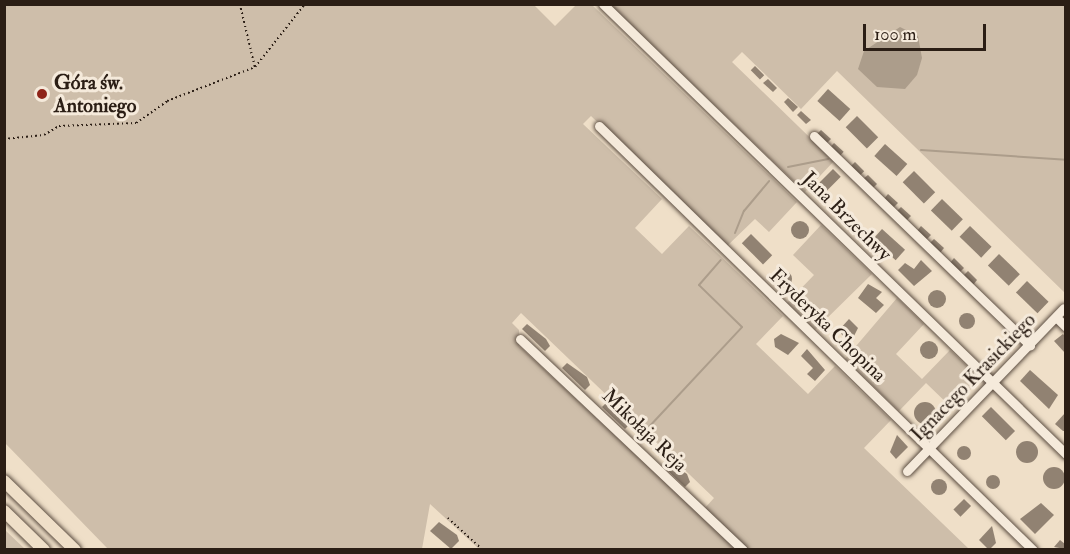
<!DOCTYPE html>
<html>
<head>
<meta charset="utf-8">
<style>
	body { margin:0 }
	#map { position:relative; width:1070px; height:554px; overflow:hidden; background:#efdfc8; font-family:"IM FELL Double Pica",serif }
	div>[style] { position:absolute }
	.green>* { inset:0; background:#cebeaa }
	.water>* { inset:0; background:#ac9d8b }
	.stream>* { height:2px; margin:-1px; padding:0 1px; transform-origin:1px; border-radius:1px; background:#ac9d8b }
	.building>* { inset:0; background:#918272; transform-origin:0 0 }
	.round { border-radius:50% }
	.path>* { height:1.5px; margin-top:-0.75px; transform-origin:0; background:repeating-linear-gradient(90deg,#2b1e15 0 1.5px,transparent 0 4.5px) }
	.roads { filter:drop-shadow(0 0 2px #5c4e42) drop-shadow(0 0 2px #5c4e42) }
	.minor>* { height:9px; margin:-4.5px; padding:0 4.5px; transform-origin:4.5px; border-radius:4.5px; background:#f5eadb }
	.major>* { height:12px; margin:-6px; padding:0 6px; transform-origin:6px; border-radius:6px; background:#efdfc8 }
	.dots>* { width:16px; height:16px; translate:-50% -50%; box-sizing:border-box; border:3px solid #f5eadb; border-radius:50% }
	span { translate:-50% -50%; white-space:nowrap; text-align:center; line-height:1.15; -webkit-text-stroke:6px #f5eadb; paint-order:stroke }
	.poi-label { font-size:20px; color:#2b1e15; font-weight:700 }
	.left { translate:0 -50%; text-align:left }
	.street-label { font-size:20px; color:#2b1e15 }
	.frame { position:absolute; inset:0; border:6px solid #2b1e15; pointer-events:none }
	.scale { position:absolute; left:863px; top:24px; width:123px; height:27px; box-sizing:border-box; border:3px solid #2b1e15; border-top:0; padding-left:8px; font-size:18px; line-height:21px; white-space:nowrap; color:#2b1e15; -webkit-text-stroke:4px #f5eadb; paint-order:stroke }
</style>
</head>
<body>
<div id="map">
	<div class="green">
		<i style="clip-path:polygon(533px 4px,555px 26px,576px 5px,592px 5px,797px 202px,769px 232px,755px 219px,727px 246px,591px 116px,583px 124px,662px 199px,635px 228px,662px 254px,689px 226px,783px 316px,756px 344px,808px 394px,835px 366px,891px 420px,864px 448px,969px 549px,747px 549px,705px 508px,714px 498px,521px 313px,512px 323px,519px 330px,519px 346px,737px 549px,479px 549px,430px 504px,422px 549px,108px 549px,5px 443px,4px 5px)"></i>
		<i style="clip-path:polygon(610px 5px,1065px 5px,1065px 293px,837px 71px,801px 109px,742px 52px,732px 62px,834px 161px,805px 192px)"></i>
		<i style="clip-path:polygon(821px 225px,872px 274px,815px 330px,787px 303px,814px 275px,793px 255px)"></i>
		<i style="clip-path:polygon(897px 298px,924px 324px,896px 354px,922px 379px,950px 350px,980px 378px,954px 410px,926px 383px,899px 411px,845px 359px)"></i>
		<i style="clip-path:polygon(5px 530px,25px 549px,5px 549px)"></i>
	</div>
	<div class="water">
		<i style="clip-path:polygon(900px 27px,918px 36px,922px 58px,917px 75px,905px 89px,877px 87px,858px 69px,864px 51px)"></i>
	</div>
	<div class="stream">
		<i style="left:921px;top:150px;width:145px;rotate:3.9deg"></i>
		<i style="left:788px;top:167px;width:41px;rotate:-11.3deg"></i>
		<i style="left:735px;top:233px;width:24px;rotate:-68deg"></i>
		<i style="left:744px;top:211px;width:39px;rotate:-50deg"></i>
		<i style="left:647px;top:429px;width:139px;rotate:-47deg"></i>
		<i style="left:742px;top:327px;width:60px;rotate:-135.7deg"></i>
		<i style="left:699px;top:285px;width:33px;rotate:-49deg"></i>
	</div>
	<div class="building">
		<i style="left:755px;top:66px;width:13px;height:6px;rotate:45deg"></i>
		<i style="clip-path:polygon(768px 79px,777px 88px,773px 92px,763px 83px)"></i>
		<i style="left:828px;top:89px;width:30px;height:16px;rotate:42deg"></i>
		<i style="clip-path:polygon(788px 98px,798px 107px,793px 112px,784px 102px)"></i>
		<i style="clip-path:polygon(801px 111px,811px 120px,806px 124px,797px 115px)"></i>
		<i style="left:857px;top:116px;width:30px;height:16px;rotate:45deg"></i>
		<i style="clip-path:polygon(821px 130px,831px 139px,826px 144px,817px 134px)"></i>
		<i style="left:834px;top:143px;width:13px;height:6px;rotate:42deg"></i>
		<i style="left:885px;top:144px;width:30px;height:16px;rotate:42deg"></i>
		<i style="left:855px;top:162px;width:13px;height:6px;rotate:45deg"></i>
		<i style="left:833px;top:169px;width:11px;height:30px;rotate:45deg"></i>
		<i style="left:914px;top:171px;width:30px;height:16px;rotate:45deg"></i>
		<i style="clip-path:polygon(868px 175px,877px 184px,873px 188px,863px 179px)"></i>
		<i style="clip-path:polygon(888px 194px,898px 203px,893px 208px,884px 199px)"></i>
		<i style="left:942px;top:199px;width:29px;height:16px;rotate:44deg"></i>
		<i style="clip-path:polygon(901px 207px,911px 216px,906px 221px,897px 211px)"></i>
		<i class="round" style="left:791px;top:221px;width:18px;height:18px"></i>
		<i style="clip-path:polygon(921px 226px,931px 235px,926px 240px,917px 231px)"></i>
		<i style="left:970px;top:226px;width:30px;height:15px;rotate:44deg"></i>
		<i style="left:882px;top:229px;width:31px;height:14px;rotate:42deg"></i>
		<i style="left:751px;top:234px;width:30px;height:13px;rotate:45deg"></i>
		<i style="clip-path:polygon(934px 239px,944px 248px,940px 253px,930px 243px)"></i>
		<i style="left:999px;top:254px;width:29px;height:16px;rotate:44deg"></i>
		<i style="clip-path:polygon(954px 258px,964px 268px,960px 272px,950px 263px)"></i>
		<i style="clip-path:polygon(921px 260px,932px 271px,914px 286px,898px 270px,905px 263px,914px 269px)"></i>
		<i class="round" style="left:774px;top:270px;width:18px;height:18px"></i>
		<i style="clip-path:polygon(968px 271px,977px 280px,973px 285px,963px 276px)"></i>
		<i style="left:1027px;top:281px;width:30px;height:16px;rotate:44deg"></i>
		<i style="clip-path:polygon(868px 284px,882px 292px,876px 298px,884px 305px,876px 313px,858px 298px)"></i>
		<i class="round" style="left:928px;top:290px;width:18px;height:18px"></i>
		<i class="round" style="left:959px;top:313px;width:16px;height:16px"></i>
		<i style="clip-path:polygon(849px 319px,858px 328px,849px 346px,839px 330px)"></i>
		<i style="clip-path:polygon(527px 324px,546px 339px,550px 346px,545px 351px,522px 329px)"></i>
		<i style="clip-path:polygon(781px 334px,799px 343px,788px 355px,775px 347px,774px 339px)"></i>
		<i style="clip-path:polygon(1063px 334px,1065px 336px,1065px 353px,1054px 341px)"></i>
		<i class="round" style="left:920px;top:341px;width:18px;height:18px"></i>
		<i style="clip-path:polygon(807px 349px,825px 370px,815px 381px,807px 374px,813px 368px,801px 356px)"></i>
		<i style="clip-path:polygon(567px 363px,587px 377px,590px 385px,585px 390px,562px 368px)"></i>
		<i style="clip-path:polygon(1030px 370px,1058px 395px,1049px 409px,1020px 381px)"></i>
		<i style="clip-path:polygon(607px 402px,627px 416px,630px 424px,625px 429px,602px 407px)"></i>
		<i class="round" style="left:914px;top:402px;width:22px;height:22px"></i>
		<i style="left:991px;top:407px;width:34px;height:13px;rotate:45deg"></i>
		<i style="clip-path:polygon(1065px 413px,1065px 431px,1063px 431px,1055px 424px)"></i>
		<i style="clip-path:polygon(897px 435px,908px 447px,896px 459px,890px 452px)"></i>
		<i class="round" style="left:1016px;top:441px;width:22px;height:22px"></i>
		<i class="round" style="left:957px;top:446px;width:14px;height:14px"></i>
		<i style="clip-path:polygon(667px 460px,687px 474px,690px 482px,685px 487px,662px 465px)"></i>
		<i class="round" style="left:1043px;top:467px;width:22px;height:22px"></i>
		<i class="round" style="left:986px;top:475px;width:14px;height:14px"></i>
		<i class="round" style="left:931px;top:479px;width:16px;height:16px"></i>
		<i style="left:964px;top:499px;width:10px;height:15px;rotate:45deg"></i>
		<i style="clip-path:polygon(1041px 503px,1054px 515px,1035px 534px,1020px 519px)"></i>
		<i style="clip-path:polygon(439px 522px,457px 535px,459px 541px,451px 549px,430px 531px)"></i>
		<i style="clip-path:polygon(992px 526px,996px 543px,989px 550px,979px 540px)"></i>
		<i style="clip-path:polygon(1060px 540px,1065px 544px,1065px 549px,1054px 547px)"></i>
	</div>
	<div class="path">
		<i style="left:240px;top:4px;width:65px;rotate:76.6deg"></i>
		<i style="left:255px;top:67px;width:80px;rotate:-51.6deg"></i>
		<i style="left:4px;top:139px;width:40px;rotate:-5.7deg"></i>
		<i style="left:44px;top:135px;width:17px;rotate:-31deg"></i>
		<i style="left:59px;top:126px;width:77px;rotate:-2.2deg"></i>
		<i style="left:136px;top:123px;width:38px;rotate:-35deg"></i>
		<i style="left:167px;top:101px;width:94px;rotate:-21.1deg"></i>
		<i style="left:448px;top:518px;width:47px;rotate:42.4deg"></i>
	</div>
	<div class="roads">
		<div class="minor">
			<i style="left:603px;top:4px;width:646px;rotate:44.18deg"></i>
			<i style="left:599px;top:126px;width:607px;rotate:44.33deg"></i>
			<i style="left:814px;top:136px;width:301px;rotate:44.1deg"></i>
			<i style="left:1056px;top:317px;width:14px;rotate:45deg"></i>
			<i style="left:520px;top:339px;width:307px;rotate:43.4deg"></i>
			<i style="left:907px;top:471px;width:226px;rotate:-46.1deg"></i>
		</div>
		<div class="major">
			<i style="left:4px;top:481px;width:99px;rotate:44.2deg"></i>
			<i style="left:4px;top:511px;width:56px;rotate:44.3deg"></i>
		</div>
	</div>
	<div class="dots">
		<i style="left:42px;top:94px;background:#8f2418"></i>
	</div>
	<div class="poi-label">
		<span class="left" style="left:54px;top:94px">Góra św.<br>Antoniego</span>
	</div>
	<div class="street-label">
		<span style="left:847px;top:216px;rotate:45deg">Jana Brzechwy</span>
		<span style="left:828px;top:325px;rotate:44deg">Fryderyka Chopina</span>
		<span style="left:973px;top:377px;rotate:-46deg">Ignacego Krasickiego</span>
		<span style="left:645px;top:430px;rotate:44deg">Mikołaja Reja</span>
	</div>
	<div class="frame"></div>
	<div class="scale">100 m</div>
</div>
</body>
</html>
